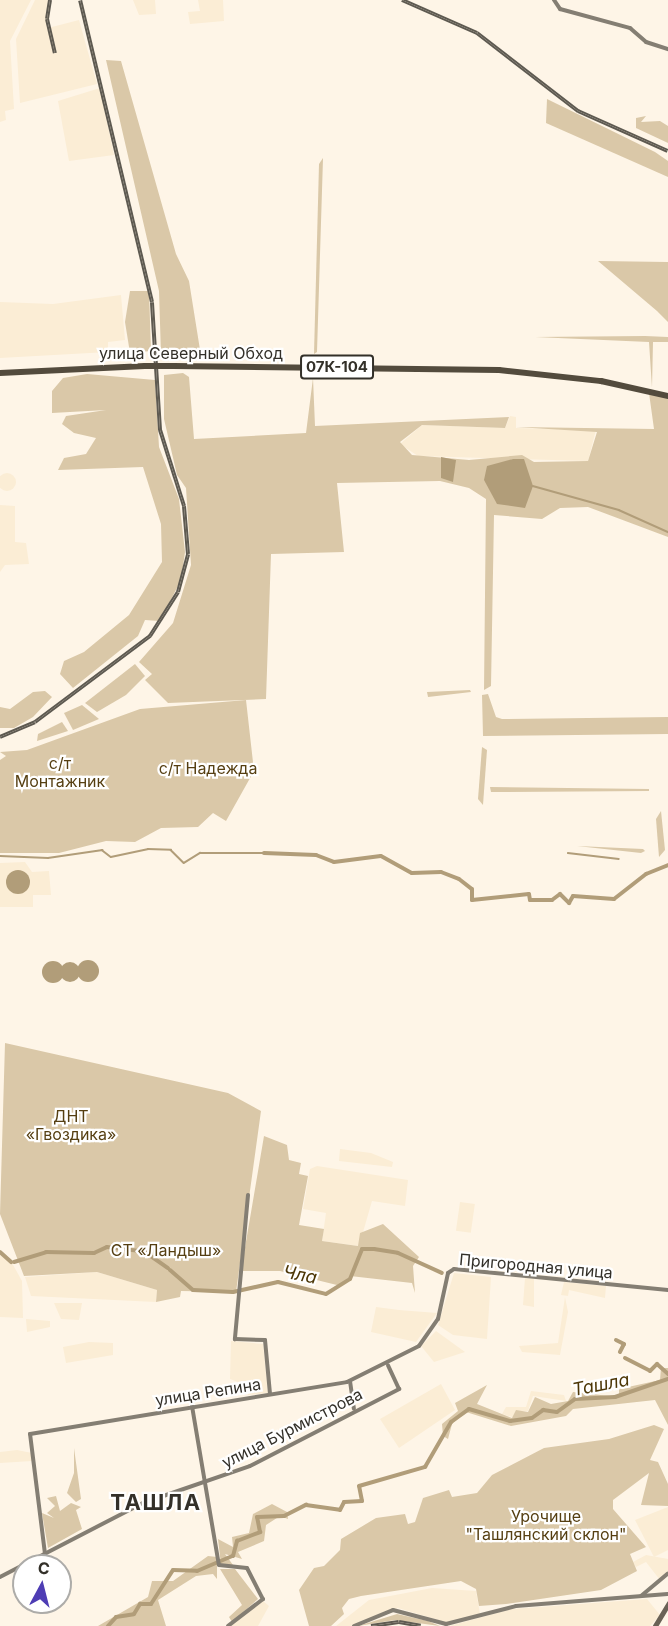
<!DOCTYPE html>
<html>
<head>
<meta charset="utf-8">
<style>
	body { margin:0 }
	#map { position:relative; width:668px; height:1626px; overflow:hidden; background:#fef5e7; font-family:Inter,sans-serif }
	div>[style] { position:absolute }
	.built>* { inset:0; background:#fbedd5; transform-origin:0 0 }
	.round { border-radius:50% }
	.green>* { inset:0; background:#dac8a8 }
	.water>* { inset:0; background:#b19d79 }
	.stream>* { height:1.5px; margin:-0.75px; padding:0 0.75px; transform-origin:0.75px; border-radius:0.75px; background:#b19d79 }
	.river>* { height:4px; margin:-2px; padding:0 2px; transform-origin:2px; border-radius:2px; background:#b19d79 }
	.secondary>* { height:4px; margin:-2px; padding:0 2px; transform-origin:2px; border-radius:2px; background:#847e73 }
	.primary>* { height:4.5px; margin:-2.25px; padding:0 2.25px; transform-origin:2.25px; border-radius:2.25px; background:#6a6256 }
	.highway>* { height:6px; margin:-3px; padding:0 3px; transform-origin:3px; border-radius:3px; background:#534b3d }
	.rail>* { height:4px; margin-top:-2px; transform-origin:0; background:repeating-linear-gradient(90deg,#fff 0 4.5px,#5e5a51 0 9px); box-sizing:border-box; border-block:2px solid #5e5a51 }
	.highway-bridge>* { height:6px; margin:-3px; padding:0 3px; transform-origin:3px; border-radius:3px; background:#534b3d }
	span { translate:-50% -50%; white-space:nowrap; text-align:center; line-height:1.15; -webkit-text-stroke:4.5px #fff; paint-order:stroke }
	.shield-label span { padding:2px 4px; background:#fff; border:2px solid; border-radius:4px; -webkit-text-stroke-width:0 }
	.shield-label { font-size:15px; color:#333029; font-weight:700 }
	.street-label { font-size:16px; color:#333029 }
	.park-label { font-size:16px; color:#563f12 }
	.water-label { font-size:18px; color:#4c3606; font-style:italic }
	.district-label { font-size:22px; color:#333029; font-weight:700; letter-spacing:1.5px }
	.north { position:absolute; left:12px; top:1554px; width:60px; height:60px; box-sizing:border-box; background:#fff; border:2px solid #adaca9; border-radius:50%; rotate:7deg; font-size:16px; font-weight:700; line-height:24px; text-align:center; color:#333029 }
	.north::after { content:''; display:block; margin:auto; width:21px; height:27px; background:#4e3db4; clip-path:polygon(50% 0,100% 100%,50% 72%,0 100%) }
</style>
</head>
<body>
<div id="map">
	<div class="built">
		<i style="clip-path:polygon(0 0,31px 0,10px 41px,14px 109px,5px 111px,6px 120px,0 122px)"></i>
		<i style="clip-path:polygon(35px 0,49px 0,48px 28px,79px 20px,97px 84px,20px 103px,16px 39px)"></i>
		<i style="clip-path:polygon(133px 0,155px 0,156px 14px,139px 15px)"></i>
		<i style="clip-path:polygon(198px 0,223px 0,224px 21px,190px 24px,188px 12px,200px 11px)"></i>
		<i style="clip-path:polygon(100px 88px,114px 155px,69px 161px,58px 101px)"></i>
		<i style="clip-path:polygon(121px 295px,125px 340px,108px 342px,108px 352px,0 358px,0 302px,53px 304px)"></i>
		<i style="clip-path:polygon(510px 416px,516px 417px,516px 428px,596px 430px,588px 461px,418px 456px,400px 444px,422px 425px,505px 428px)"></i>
		<i class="round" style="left:-2px;top:473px;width:18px;height:18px"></i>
		<i style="clip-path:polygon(0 505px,15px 506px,15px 542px,26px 543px,29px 564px,5px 565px,0 572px)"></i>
		<i style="clip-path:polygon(25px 862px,32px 872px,49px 871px,51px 895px,33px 895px,33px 907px,0 907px,0 863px)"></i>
		<i style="clip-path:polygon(340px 1149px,371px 1153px,393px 1162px,392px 1167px,339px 1161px)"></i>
		<i style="clip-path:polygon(317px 1166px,408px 1180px,405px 1206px,372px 1201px,359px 1246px,322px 1241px,326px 1213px,303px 1209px,310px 1169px)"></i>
		<i style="left:460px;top:1202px;width:15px;height:29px;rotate:8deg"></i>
		<i style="clip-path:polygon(0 1255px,12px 1263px,22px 1281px,23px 1318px,0 1317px)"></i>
		<i style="clip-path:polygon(97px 1272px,157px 1290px,156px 1302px,31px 1296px,25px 1277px)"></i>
		<i style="clip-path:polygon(454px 1273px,491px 1277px,487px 1339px,453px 1335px,438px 1325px)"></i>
		<i style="clip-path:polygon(525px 1278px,534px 1279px,534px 1307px,523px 1305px)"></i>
		<i style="clip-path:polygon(564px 1282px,606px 1286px,605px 1298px,569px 1290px,568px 1296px,561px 1295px)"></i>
		<i style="clip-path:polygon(565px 1297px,568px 1312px,560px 1355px,522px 1352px,519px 1346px,558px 1343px)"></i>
		<i style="clip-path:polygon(54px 1303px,82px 1303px,79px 1320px,61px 1319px)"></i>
		<i style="clip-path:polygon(376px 1307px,399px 1310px,437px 1313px,416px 1342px,371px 1332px)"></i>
		<i style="clip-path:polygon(26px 1319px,50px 1321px,50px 1327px,27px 1332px)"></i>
		<i style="clip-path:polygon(436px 1331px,465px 1352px,434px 1362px,421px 1346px)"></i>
		<i style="clip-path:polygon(231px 1341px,263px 1344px,268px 1393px,248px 1395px,246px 1385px,230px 1379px)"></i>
		<i style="clip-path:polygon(89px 1342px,113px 1343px,113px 1355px,66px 1363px,63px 1347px)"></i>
		<i style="clip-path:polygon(441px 1384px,455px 1410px,399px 1448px,380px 1419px)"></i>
		<i style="clip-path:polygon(531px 1391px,564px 1395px,566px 1401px,533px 1396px,528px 1411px,516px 1412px,515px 1418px,502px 1414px,506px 1407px,526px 1407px)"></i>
		<i style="clip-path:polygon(17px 1450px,32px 1453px,32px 1461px,0 1463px,0 1452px)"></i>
		<i style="clip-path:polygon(668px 1507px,668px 1550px,654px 1557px,635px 1520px)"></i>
		<i style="clip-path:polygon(646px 1555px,668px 1559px,668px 1571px,660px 1580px,646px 1562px,636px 1567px,633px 1562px)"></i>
		<i style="clip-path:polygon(432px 1588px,476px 1591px,480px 1614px,448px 1623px,398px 1608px,352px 1626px,336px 1626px,369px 1600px)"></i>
		<i style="clip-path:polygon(647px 1599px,660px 1615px,650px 1626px,449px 1626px,512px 1609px)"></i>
		<i style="clip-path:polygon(263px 1601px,269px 1606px,258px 1626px,229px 1626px)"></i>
	</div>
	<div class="green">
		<i style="clip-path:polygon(106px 60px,121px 61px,176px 254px,189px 281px,201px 356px,161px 355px,159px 291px)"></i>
		<i style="clip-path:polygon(547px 99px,655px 152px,668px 161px,668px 177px,546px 123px)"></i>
		<i style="clip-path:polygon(646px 116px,641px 122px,660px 121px,668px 126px,668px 143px,636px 128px,636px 118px)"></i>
		<i style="clip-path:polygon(323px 158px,317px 352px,314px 354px,319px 164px)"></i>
		<i style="clip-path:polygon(598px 261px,668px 262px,668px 322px,657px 311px)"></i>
		<i style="clip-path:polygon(130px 291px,149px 291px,151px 351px,130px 353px,125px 322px)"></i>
		<i style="clip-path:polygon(645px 336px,668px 337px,668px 342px,653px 342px,652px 388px,649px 342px,535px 337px)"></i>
		<i style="clip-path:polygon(evenodd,183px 373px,189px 377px,194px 439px,306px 433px,313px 378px,315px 426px,509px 417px,505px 428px,422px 425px,400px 442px,412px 455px,469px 460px,522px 455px,534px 462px,588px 461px,597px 432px,516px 427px,654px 429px,649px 393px,668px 398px,668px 537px,588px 507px,560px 508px,542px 519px,494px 515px,491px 686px,484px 690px,486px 499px,469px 488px,440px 481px,337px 483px,344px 552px,271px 554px,266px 699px,168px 703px,145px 680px,152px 674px,139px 662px,173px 623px,191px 565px,186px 488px,177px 475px,164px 419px,164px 375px,183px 373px,513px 459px,497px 504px,502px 464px,513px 459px)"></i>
		<i style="clip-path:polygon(87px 374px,155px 380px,159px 447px,179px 499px,185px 552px,181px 580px,160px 621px,145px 620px,138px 636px,73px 688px,60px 674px,64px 661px,84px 652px,129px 615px,162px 562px,161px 524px,143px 467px,58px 470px,64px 458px,86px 454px,96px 438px,74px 433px,62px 424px,66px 416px,106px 410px,52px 413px,52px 391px,63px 378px)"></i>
		<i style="clip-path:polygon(135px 664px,145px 676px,126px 695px,97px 712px,85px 703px)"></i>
		<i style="clip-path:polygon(45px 691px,52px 697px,33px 717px,14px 728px,0 728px,0 707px,10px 709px,33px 692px)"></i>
		<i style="clip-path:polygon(427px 692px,470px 690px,471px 692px,428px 697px)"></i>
		<i style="clip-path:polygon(488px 694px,496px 717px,502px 719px,668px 717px,668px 734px,483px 736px,482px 695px)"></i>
		<i style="clip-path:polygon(246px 700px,254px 771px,226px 821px,213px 813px,198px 827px,161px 828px,135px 842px,106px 841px,59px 853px,0 853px,0 760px,6px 756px,0 752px,27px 750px,140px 709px)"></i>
		<i style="clip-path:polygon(82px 705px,99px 719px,73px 730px,64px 713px)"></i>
		<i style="clip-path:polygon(62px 722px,68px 731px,37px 741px,38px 734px)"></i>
		<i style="clip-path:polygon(482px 747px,487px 750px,483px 805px,478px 799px)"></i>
		<i style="clip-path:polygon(490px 787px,649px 789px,649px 791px,491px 792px)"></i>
		<i style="clip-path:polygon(661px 811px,665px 850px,659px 857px,656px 819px)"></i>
		<i style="clip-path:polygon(577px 846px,643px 849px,645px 851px,641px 853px)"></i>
		<i style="clip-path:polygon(5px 1043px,228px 1093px,261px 1111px,236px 1292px,181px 1291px,180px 1297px,156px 1302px,157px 1290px,97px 1272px,24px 1276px,0 1214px)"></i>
		<i style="clip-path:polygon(264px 1136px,287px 1145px,289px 1160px,301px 1163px,299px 1174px,308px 1176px,299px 1225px,324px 1229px,322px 1241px,358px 1246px,360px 1233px,383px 1224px,419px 1257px,413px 1266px,415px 1293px,412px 1283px,350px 1276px,341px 1286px,280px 1271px,241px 1271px)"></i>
		<i style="clip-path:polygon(661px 1368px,668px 1368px,668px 1425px,655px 1400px,573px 1409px,566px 1416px,511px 1426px,466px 1412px,452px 1424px,448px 1439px,443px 1436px,442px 1424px,458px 1411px,455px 1403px,487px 1385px,477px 1404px,512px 1418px,516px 1410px,528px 1412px,535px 1397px,551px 1404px,568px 1401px,573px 1392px,619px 1397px,619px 1389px,660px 1380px)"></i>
		<i style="clip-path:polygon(654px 1425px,664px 1429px,650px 1460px,658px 1462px,668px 1484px,668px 1506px,641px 1505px,649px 1473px,613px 1500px,613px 1509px,646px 1547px,630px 1554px,637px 1571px,601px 1590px,506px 1604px,479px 1606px,476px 1589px,461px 1581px,361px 1596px,349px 1599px,342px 1608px,344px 1614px,331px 1626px,309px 1626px,299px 1590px,314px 1568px,324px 1566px,340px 1550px,341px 1539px,376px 1518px,405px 1514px,408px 1524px,415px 1522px,423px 1498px,449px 1490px,452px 1497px,477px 1493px,492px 1475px,544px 1448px,609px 1439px)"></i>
		<i style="clip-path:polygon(74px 1448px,81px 1499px,76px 1502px,67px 1493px,74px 1473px)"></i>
		<i style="clip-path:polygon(56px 1496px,60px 1511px,71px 1503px,81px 1507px,76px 1510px,82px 1529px,48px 1548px,42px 1513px,54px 1518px,47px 1513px,55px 1506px,47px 1498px)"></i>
		<i style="clip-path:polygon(272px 1504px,287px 1512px,288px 1519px,280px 1516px,266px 1525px,264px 1541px,238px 1552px,242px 1559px,225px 1554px,233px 1565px,221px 1565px,218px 1539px,233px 1547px,232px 1537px,249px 1533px,253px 1514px)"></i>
		<i style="clip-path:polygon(208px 1556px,217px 1557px,217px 1579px,213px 1574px,196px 1576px,158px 1600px,166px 1626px,98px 1626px,148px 1597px,152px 1581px,173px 1581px)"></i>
		<i style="clip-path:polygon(220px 1569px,235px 1569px,258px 1599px,232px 1622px,229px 1617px,242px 1605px)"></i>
		<i style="clip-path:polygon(397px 1614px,428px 1621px,440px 1626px,395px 1620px,358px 1626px)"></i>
	</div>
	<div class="water">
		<i style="clip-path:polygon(441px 457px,456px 460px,453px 482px,441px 478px)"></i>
		<i style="clip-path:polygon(513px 459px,524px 459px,533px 486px,525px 508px,497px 504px,484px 480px,487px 466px)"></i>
		<i class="round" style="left:6px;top:870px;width:24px;height:24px"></i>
		<i class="round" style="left:77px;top:960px;width:22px;height:22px"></i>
		<i class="round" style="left:42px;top:961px;width:22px;height:22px"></i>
		<i class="round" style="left:60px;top:962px;width:20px;height:20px"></i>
	</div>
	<div class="stream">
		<i style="left:533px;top:486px;width:89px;rotate:15.6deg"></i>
		<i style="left:619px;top:510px;width:54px;rotate:24.2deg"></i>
		<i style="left:568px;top:853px;width:51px;rotate:6.7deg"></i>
		<i style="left:0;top:856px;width:48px;rotate:2.4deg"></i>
		<i style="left:48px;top:858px;width:55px;rotate:-8.4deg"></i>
		<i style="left:102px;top:850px;width:11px;rotate:38deg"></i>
		<i style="left:111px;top:857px;width:38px;rotate:-12deg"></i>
		<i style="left:148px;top:849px;width:23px;rotate:2deg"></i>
		<i style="left:171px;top:850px;width:18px;rotate:45deg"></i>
		<i style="left:184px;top:863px;width:19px;rotate:-32deg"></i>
		<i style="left:200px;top:853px;width:64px"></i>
	</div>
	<div class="river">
		<i style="left:264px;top:853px;width:52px;rotate:2.2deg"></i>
		<i style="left:316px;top:855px;width:19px;rotate:21deg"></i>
		<i style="left:334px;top:862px;width:47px;rotate:-7.3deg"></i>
		<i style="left:381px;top:856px;width:35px;rotate:29deg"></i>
		<i style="left:412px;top:873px;width:29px;rotate:-2deg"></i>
		<i style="left:441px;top:872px;width:19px;rotate:21deg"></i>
		<i style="left:459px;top:879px;width:16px;rotate:38deg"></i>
		<i style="left:472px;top:889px;width:11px;rotate:90deg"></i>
		<i style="left:472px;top:900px;width:57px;rotate:-6deg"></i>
		<i style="left:529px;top:894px;width:6px;rotate:81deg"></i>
		<i style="left:530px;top:900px;width:22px"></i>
		<i style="left:552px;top:900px;width:10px;rotate:-37deg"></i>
		<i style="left:560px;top:894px;width:13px;rotate:45deg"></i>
		<i style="left:569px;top:903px;width:8px;rotate:-60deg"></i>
		<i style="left:573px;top:896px;width:41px;rotate:4.2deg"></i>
		<i style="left:614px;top:899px;width:41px;rotate:-38deg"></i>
		<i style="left:646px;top:874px;width:24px;rotate:-22deg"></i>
		<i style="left:0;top:1252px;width:15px;rotate:42deg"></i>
		<i style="left:14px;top:1262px;width:34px;rotate:-17deg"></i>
		<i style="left:46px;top:1252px;width:48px;rotate:1.2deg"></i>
		<i style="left:94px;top:1253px;width:14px;rotate:-25deg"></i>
		<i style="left:107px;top:1247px;width:38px;rotate:7deg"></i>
		<i style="left:145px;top:1252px;width:28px;rotate:35deg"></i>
		<i style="left:170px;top:1270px;width:30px;rotate:41deg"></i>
		<i style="left:193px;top:1290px;width:40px;rotate:2.9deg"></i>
		<i style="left:233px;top:1292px;width:46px;rotate:-12.5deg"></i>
		<i style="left:278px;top:1282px;width:49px;rotate:14deg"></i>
		<i style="left:326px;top:1294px;width:28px;rotate:-32deg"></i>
		<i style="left:350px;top:1279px;width:32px;rotate:-68deg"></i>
		<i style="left:362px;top:1249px;width:12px"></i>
		<i style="left:374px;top:1249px;width:24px;rotate:9deg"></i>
		<i style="left:398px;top:1253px;width:48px;rotate:24.4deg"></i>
		<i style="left:616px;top:1340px;width:9px;rotate:27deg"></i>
		<i style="left:624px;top:1344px;width:9px;rotate:117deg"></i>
		<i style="left:625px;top:1358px;width:28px;rotate:27deg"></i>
		<i style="left:650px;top:1371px;width:10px;rotate:-45deg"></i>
		<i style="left:657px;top:1364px;width:15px;rotate:42deg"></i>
		<i style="left:108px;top:1626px;width:12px;rotate:-48deg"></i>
		<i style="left:116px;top:1617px;width:18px;rotate:-9deg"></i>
		<i style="left:134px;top:1614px;width:12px;rotate:-59deg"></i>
		<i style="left:140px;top:1604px;width:11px"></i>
		<i style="left:151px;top:1604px;width:40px;rotate:-57.1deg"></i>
		<i style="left:173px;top:1570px;width:24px;rotate:2deg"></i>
		<i style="left:197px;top:1571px;width:39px;rotate:-23deg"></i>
		<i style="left:233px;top:1556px;width:16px;rotate:-75deg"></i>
		<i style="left:237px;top:1541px;width:25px;rotate:-21deg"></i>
		<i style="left:260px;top:1532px;width:15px;rotate:-101deg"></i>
		<i style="left:257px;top:1517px;width:27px;rotate:-2deg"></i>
		<i style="left:284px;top:1516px;width:25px;rotate:-27deg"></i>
		<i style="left:306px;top:1505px;width:34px;rotate:8deg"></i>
		<i style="left:340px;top:1510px;width:9px;rotate:-63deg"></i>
		<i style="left:344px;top:1502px;width:18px;rotate:-3deg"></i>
		<i style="left:362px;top:1501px;width:15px;rotate:-101deg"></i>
		<i style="left:359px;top:1486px;width:69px;rotate:-16.1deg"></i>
		<i style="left:425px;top:1467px;width:52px;rotate:-60deg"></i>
		<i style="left:451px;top:1422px;width:22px;rotate:-36deg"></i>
		<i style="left:469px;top:1409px;width:43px;rotate:16.3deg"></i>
		<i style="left:510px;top:1421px;width:22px;rotate:-8deg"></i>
		<i style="left:532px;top:1418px;width:14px;rotate:-36deg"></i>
		<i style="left:543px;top:1410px;width:14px;rotate:8deg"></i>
		<i style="left:557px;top:1412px;width:22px;rotate:-36deg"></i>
		<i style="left:575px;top:1399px;width:40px;rotate:-2.9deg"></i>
		<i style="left:615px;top:1397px;width:56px;rotate:-18.8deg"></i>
	</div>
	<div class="secondary">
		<i style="left:554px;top:0;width:11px;rotate:56deg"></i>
		<i style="left:560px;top:9px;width:73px;rotate:15.2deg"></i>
		<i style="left:630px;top:28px;width:21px;rotate:41deg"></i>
		<i style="left:646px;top:42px;width:23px;rotate:18deg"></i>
		<i style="left:248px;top:1195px;width:145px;rotate:95.2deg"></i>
		<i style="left:235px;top:1339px;width:30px;rotate:2deg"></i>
		<i style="left:265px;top:1340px;width:54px;rotate:84.7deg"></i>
		<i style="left:350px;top:1381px;width:28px;rotate:82deg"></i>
		<i style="left:192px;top:1406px;width:161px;rotate:80.4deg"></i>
		<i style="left:219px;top:1565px;width:28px;rotate:6deg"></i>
		<i style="left:247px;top:1568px;width:35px;rotate:63deg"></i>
		<i style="left:263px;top:1599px;width:44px;rotate:142.4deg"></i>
		<i style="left:45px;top:1554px;width:121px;rotate:-97.1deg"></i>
		<i style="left:30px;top:1434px;width:321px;rotate:-9.3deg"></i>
		<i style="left:347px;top:1382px;width:80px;rotate:-26.6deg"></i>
		<i style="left:419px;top:1346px;width:33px;rotate:-55deg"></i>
		<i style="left:438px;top:1319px;width:47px;rotate:-77.7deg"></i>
		<i style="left:448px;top:1273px;width:7px;rotate:-34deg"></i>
		<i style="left:454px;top:1269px;width:215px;rotate:5.6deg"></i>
		<i style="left:0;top:1577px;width:161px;rotate:-27.4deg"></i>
		<i style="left:143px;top:1503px;width:113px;rotate:-19.1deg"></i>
		<i style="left:250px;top:1466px;width:168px;rotate:-27.3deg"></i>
		<i style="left:399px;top:1389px;width:26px;rotate:-115deg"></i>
		<i style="left:641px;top:1596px;width:35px;rotate:-40deg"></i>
		<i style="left:354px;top:1626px;width:42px;rotate:-22.3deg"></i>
		<i style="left:393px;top:1610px;width:55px;rotate:14.8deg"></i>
		<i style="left:446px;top:1624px;width:72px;rotate:-14.4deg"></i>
		<i style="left:516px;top:1606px;width:152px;rotate:-4.5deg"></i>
	</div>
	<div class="primary">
		<i style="left:655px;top:1626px;width:26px;rotate:-59deg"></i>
	</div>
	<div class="highway">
		<i style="left:174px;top:366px;width:325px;rotate:0.7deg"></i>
		<i style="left:499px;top:370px;width:103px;rotate:6.2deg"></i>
		<i style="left:601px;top:381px;width:69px;rotate:12.6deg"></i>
		<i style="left:0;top:373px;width:145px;rotate:-2.8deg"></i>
	</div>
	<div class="rail">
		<i style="left:50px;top:0;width:19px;rotate:99deg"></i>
		<i style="left:47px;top:19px;width:35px;rotate:77deg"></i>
		<i style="left:402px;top:0;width:82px;rotate:23.7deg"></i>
		<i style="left:477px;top:33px;width:128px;rotate:37.7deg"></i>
		<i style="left:578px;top:111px;width:98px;rotate:24deg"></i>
		<i style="left:0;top:737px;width:38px;rotate:-23deg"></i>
		<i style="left:35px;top:722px;width:144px;rotate:-36.8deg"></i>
		<i style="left:150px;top:636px;width:52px;rotate:-57.5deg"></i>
		<i style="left:178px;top:592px;width:39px;rotate:-75deg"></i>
		<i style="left:188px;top:554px;width:48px;rotate:-94.8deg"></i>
		<i style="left:184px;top:506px;width:80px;rotate:-107.5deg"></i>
		<i style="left:160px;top:430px;width:128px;rotate:-93.6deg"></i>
		<i style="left:152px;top:302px;width:310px;rotate:-103.4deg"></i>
		<i style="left:371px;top:1626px;width:28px;rotate:-8deg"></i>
		<i style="left:399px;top:1622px;width:22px;rotate:10deg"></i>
	</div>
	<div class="highway-bridge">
		<i style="left:145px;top:366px;width:29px"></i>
	</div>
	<div class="shield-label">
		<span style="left:337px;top:367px">07К-104</span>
	</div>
	<div class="street-label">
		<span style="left:191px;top:353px">улица Северный Обход</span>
		<span style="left:536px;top:1266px;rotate:5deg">Пригородная улица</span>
		<span style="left:208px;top:1392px;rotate:-9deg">улица Репина</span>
		<span style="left:292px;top:1428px;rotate:-27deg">улица Бурмистрова</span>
	</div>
	<div class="park-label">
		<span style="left:60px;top:772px">с/т<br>Монтажник</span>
		<span style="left:208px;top:768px">с/т Надежда</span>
		<span style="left:71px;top:1125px">ДНТ<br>«Гвоздика»</span>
		<span style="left:166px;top:1250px">СТ «Ландыш»</span>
		<span style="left:546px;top:1525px">Урочище<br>"Ташлянский склон"</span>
	</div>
	<div class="water-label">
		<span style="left:300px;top:1275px;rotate:11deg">Чла</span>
		<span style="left:601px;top:1385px;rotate:-11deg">Ташла</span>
	</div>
	<div class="district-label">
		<span style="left:156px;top:1503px">ТАШЛА</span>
	</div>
	<div class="north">С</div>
</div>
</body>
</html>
